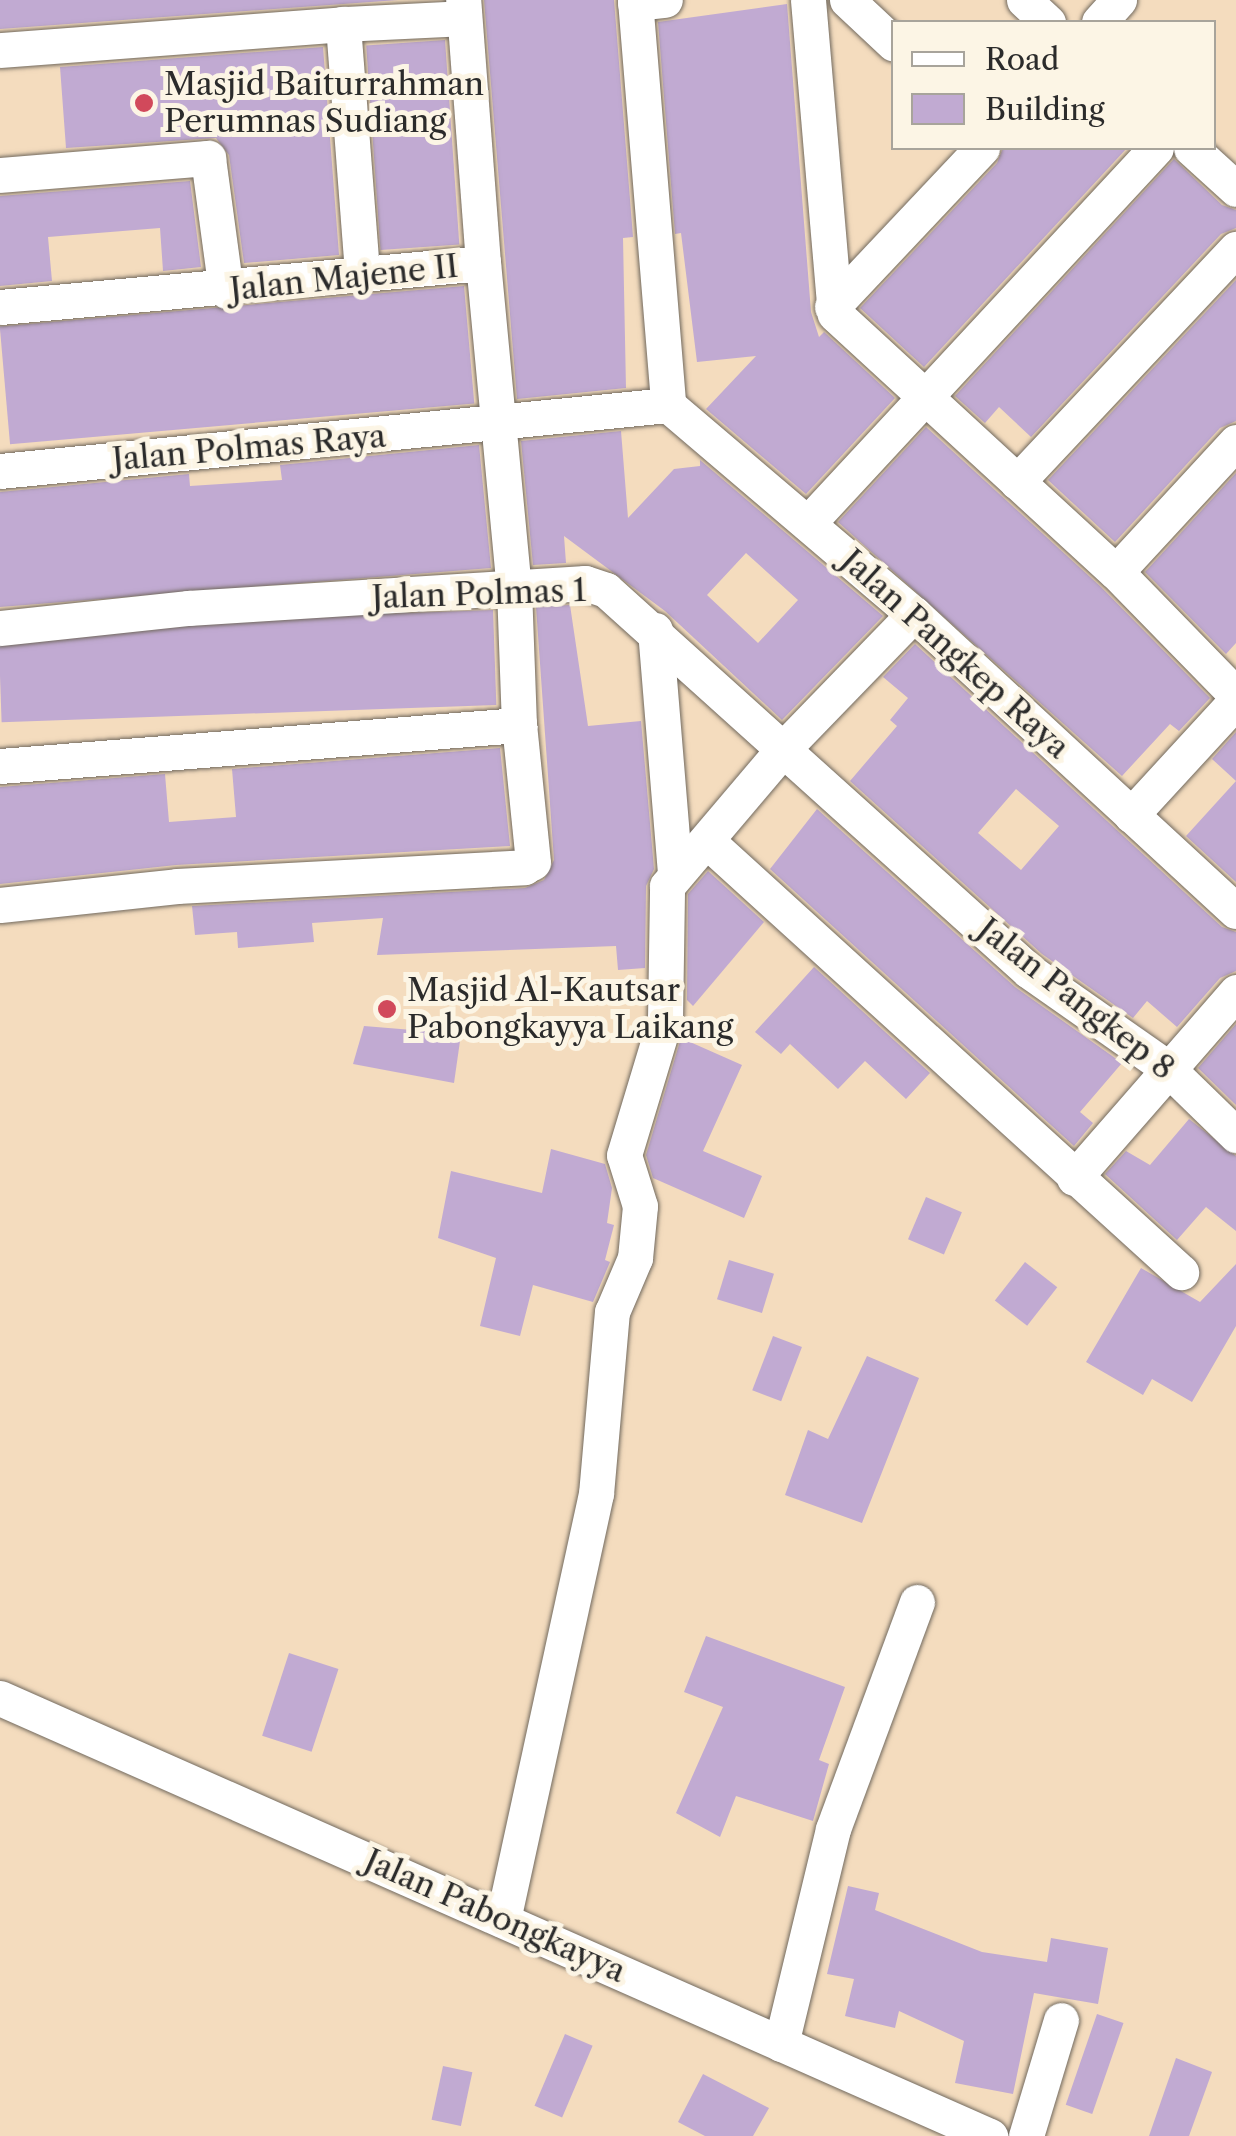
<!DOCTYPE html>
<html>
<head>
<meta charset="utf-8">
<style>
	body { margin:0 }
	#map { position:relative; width:1236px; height:2136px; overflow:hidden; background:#f4dcbe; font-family:"Libre Caslon Text",serif }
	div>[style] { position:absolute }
	.building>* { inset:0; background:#c1aad2; transform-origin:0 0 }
	.roads { filter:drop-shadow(0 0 2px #71695e) drop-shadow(0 0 2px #71695e) }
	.street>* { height:35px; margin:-17.5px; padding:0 17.5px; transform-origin:17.5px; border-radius:17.5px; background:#fff }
	.dots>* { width:28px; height:28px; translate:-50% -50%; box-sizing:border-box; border:5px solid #fcf5e5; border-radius:50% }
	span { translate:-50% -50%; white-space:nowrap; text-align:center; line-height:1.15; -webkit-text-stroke:10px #fcf5e5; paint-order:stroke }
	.poi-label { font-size:32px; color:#2b2b2b }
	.left { translate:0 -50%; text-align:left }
	.street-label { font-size:32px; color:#2b2b2b }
	.legend { position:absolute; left:891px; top:20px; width:325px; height:130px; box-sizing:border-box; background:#fcf5e5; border:2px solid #a8a49b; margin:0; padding:12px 18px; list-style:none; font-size:30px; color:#2b2b2b }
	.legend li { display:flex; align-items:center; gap:20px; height:50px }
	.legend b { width:50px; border:2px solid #a8a49b }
</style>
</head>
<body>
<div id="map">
	<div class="building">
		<i style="clip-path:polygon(0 0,398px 0,0 29px)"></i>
		<i style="clip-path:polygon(484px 0,614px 0,633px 237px,623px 238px,626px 388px,517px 399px)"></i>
		<i style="clip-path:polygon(787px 4px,811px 312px,819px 337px,824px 332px,895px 398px,806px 494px,706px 409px,756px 356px,697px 362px,681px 233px,675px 234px,658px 22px)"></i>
		<i style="left:445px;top:40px;width:205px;height:79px;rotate:86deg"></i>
		<i style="clip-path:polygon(323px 47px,339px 255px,244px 263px,229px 155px,216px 138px,66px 148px,60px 67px)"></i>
		<i style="clip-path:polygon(1003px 148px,1127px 148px,924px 367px,860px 308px,997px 163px)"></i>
		<i style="clip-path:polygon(1174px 159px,1222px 205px,1236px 210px,1236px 228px,1221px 234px,1031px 437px,999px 407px,985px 423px,955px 396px)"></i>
		<i style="clip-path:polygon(190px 181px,201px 267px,163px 271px,160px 228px,48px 237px,52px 281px,0 286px,0 196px)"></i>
		<i style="clip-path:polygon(1236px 280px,1236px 421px,1220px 428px,1115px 542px,1048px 480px)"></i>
		<i style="left:464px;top:286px;width:118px;height:466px;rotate:85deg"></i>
		<i style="clip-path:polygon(926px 427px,1101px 587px,1210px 698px,1179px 731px,1170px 724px,1122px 776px,838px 522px)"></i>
		<i style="clip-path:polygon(evenodd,621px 431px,628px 518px,674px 469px,700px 466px,700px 460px,883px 616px,782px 720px,665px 611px,564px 536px,566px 563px,533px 565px,521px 441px,621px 431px,746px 553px,798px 600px,758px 643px,707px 595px,746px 553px)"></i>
		<i style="clip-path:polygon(479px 445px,491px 568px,0 607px,0 492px,189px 474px,190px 486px,282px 480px,280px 465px)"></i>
		<i style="clip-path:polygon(1236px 473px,1236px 643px,1226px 654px,1145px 572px)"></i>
		<i style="clip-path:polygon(570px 605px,588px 726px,641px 721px,654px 869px,646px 886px,645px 968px,618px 970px,616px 946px,377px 955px,383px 918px,312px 923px,314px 942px,238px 948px,237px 932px,195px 935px,192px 906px,525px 888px,544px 880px,554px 860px,536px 607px)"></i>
		<i style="left:493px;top:610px;width:95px;height:495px;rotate:88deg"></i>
		<i style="clip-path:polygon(evenodd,915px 644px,1222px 927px,1236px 932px,1236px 971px,1220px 978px,1177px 1027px,1147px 1001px,1133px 1018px,1042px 954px,850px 781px,897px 726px,890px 720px,908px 698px,883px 677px,915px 644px,1016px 789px,1059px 826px,1021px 870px,978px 833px,1016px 789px)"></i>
		<i style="clip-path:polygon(1236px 732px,1236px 882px,1186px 836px,1236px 781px,1212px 759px)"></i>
		<i style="clip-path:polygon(500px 748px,510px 846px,176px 865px,0 884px,0 787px,165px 774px,169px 822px,236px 817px,232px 769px)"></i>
		<i style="clip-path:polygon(817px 809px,1015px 987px,1122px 1063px,1080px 1112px,1093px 1123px,1074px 1146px,770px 869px)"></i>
		<i style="clip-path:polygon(708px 871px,764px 922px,693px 1006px,687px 1000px,688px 894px)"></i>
		<i style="clip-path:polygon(814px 967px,930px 1073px,906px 1099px,865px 1061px,838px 1089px,790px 1044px,781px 1054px,755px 1032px)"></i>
		<i style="clip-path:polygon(1236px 1024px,1236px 1105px,1198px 1068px)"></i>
		<i style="clip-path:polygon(364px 1026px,461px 1034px,454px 1083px,353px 1064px)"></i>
		<i style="clip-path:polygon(681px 1038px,742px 1065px,703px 1151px,762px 1176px,744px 1218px,653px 1178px,646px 1155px)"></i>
		<i style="clip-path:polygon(1189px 1119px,1236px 1156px,1236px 1231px,1206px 1207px,1177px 1240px,1105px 1174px,1126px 1151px,1150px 1165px)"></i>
		<i style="clip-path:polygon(551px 1149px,605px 1164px,612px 1188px,607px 1223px,614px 1225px,605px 1260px,610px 1262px,593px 1302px,533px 1285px,520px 1336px,480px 1326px,496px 1258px,438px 1238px,451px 1171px,542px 1193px)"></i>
		<i style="left:926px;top:1197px;width:39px;height:46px;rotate:23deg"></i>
		<i style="left:729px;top:1260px;width:47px;height:41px;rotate:17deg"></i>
		<i style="left:1025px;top:1262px;width:41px;height:49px;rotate:38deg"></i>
		<i style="clip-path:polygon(1236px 1264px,1236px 1326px,1192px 1402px,1152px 1379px,1143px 1395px,1086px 1362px,1141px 1268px,1200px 1302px)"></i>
		<i style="left:773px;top:1336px;width:31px;height:58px;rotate:21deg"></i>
		<i style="clip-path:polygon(867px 1356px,919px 1378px,862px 1523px,785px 1495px,808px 1430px,828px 1439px)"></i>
		<i style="clip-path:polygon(706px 1636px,845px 1687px,819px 1760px,829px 1764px,813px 1821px,736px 1796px,720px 1837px,676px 1813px,723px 1707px,684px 1692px)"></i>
		<i style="left:289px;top:1653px;width:52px;height:87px;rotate:18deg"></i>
		<i style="clip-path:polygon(848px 1886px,879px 1893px,875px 1910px,982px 1952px,1047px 1962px,1051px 1938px,1108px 1948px,1098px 2004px,1034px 1993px,1013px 2094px,955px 2083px,964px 2041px,899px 2011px,895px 2028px,845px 2016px,854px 1979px,827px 1974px)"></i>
		<i style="left:1097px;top:2014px;width:28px;height:96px;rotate:19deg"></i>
		<i style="left:565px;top:2034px;width:30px;height:78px;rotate:23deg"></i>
		<i style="clip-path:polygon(1176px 2058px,1212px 2072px,1189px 2136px,1149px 2136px)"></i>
		<i style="left:443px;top:2066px;width:30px;height:55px;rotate:12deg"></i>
		<i style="clip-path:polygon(703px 2074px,769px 2108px,753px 2136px,705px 2136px,678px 2122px)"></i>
	</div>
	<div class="roads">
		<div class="street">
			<i style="left:635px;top:0;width:406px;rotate:85.3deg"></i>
			<i style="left:808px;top:0;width:315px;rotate:85.1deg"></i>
			<i style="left:835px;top:314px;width:381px;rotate:42.6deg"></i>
			<i style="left:1116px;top:572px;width:172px;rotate:45.7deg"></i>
			<i style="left:847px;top:0;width:64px;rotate:43.1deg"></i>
			<i style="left:1024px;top:0;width:33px;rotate:43deg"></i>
			<i style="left:635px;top:3px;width:30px;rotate:-6deg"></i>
			<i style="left:1099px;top:22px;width:30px;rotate:-48deg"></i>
			<i style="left:0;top:50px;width:344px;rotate:-4.3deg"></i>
			<i style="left:1191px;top:148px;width:61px;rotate:42.3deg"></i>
			<i style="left:0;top:175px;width:209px;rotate:-4.7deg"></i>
			<i style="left:208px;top:158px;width:134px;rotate:82.3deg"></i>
			<i style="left:362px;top:272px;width:249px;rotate:-94.4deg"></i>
			<i style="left:343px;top:24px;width:121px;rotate:-2.8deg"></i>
			<i style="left:0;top:307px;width:485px;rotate:-5.2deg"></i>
			<i style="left:483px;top:263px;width:264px;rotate:-94.3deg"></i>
			<i style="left:832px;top:307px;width:219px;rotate:-46.7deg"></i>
			<i style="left:668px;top:405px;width:323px;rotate:40.4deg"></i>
			<i style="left:914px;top:614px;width:438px;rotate:42.7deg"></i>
			<i style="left:0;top:471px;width:671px;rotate:-5.64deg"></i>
			<i style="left:1017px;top:482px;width:320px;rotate:-46.8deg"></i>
			<i style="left:809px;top:522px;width:510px;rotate:-47.14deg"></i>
			<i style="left:1116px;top:572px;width:177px;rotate:-47.3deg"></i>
			<i style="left:0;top:628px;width:189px;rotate:-6.1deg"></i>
			<i style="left:188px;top:608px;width:398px;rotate:-3.6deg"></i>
			<i style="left:585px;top:583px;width:22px;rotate:18deg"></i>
			<i style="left:606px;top:590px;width:569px;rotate:42.01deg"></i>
			<i style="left:1029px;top:971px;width:167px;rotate:35deg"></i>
			<i style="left:1166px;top:1067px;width:98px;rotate:44.2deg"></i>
			<i style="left:655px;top:630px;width:242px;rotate:85.3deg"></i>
			<i style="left:0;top:766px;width:521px;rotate:-4.52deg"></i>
			<i style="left:519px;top:725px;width:135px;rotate:-92.1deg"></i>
			<i style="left:514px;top:590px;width:328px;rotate:-95.4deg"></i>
			<i style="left:1131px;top:815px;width:155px;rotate:-47.4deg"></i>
			<i style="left:707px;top:841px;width:641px;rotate:42.28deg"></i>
			<i style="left:0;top:905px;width:178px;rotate:-6.1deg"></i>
			<i style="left:177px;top:886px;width:348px;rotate:-3.1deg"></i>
			<i style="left:524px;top:867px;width:10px;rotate:-29deg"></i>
			<i style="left:533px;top:862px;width:138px;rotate:-95.8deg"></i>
			<i style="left:1074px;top:1178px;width:247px;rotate:-48.9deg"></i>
			<i style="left:0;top:1698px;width:1083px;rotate:23.87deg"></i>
			<i style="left:503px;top:1920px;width:436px;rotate:-77.7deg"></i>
			<i style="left:596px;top:1494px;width:183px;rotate:-85deg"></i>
			<i style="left:612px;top:1312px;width:59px;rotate:-66.9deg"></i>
			<i style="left:635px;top:1258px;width:52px;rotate:-84.5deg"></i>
			<i style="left:640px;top:1206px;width:53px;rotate:-107.4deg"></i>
			<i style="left:624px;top:1155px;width:142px;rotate:-73.2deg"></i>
			<i style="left:665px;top:1019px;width:133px;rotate:-89.1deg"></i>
			<i style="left:667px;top:886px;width:180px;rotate:-49.7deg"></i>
			<i style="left:783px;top:749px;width:188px;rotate:-45.9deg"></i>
			<i style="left:781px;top:2044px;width:221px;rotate:-76.4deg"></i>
			<i style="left:833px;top:1829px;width:242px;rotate:-69.7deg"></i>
			<i style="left:1026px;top:2136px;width:121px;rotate:-73.2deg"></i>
		</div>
	</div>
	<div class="dots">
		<i style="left:144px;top:103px;background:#d1495b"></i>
		<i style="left:387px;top:1009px;background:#d1495b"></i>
	</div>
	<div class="poi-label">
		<span class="left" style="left:164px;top:103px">Masjid Baiturrahman<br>Perumnas Sudiang</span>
		<span class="left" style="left:407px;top:1009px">Masjid Al-Kautsar<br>Pabongkayya Laikang</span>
	</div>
	<div class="street-label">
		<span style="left:344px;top:278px;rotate:-6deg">Jalan Majene II</span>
		<span style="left:249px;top:448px;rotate:-5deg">Jalan Polmas Raya</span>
		<span style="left:479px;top:594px;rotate:-2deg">Jalan Polmas 1</span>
		<span style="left:955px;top:654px;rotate:42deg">Jalan Pangkep Raya</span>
		<span style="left:1076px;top:999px;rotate:38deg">Jalan Pangkep 8</span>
		<span style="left:495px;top:1916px;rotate:24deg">Jalan Pabongkayya</span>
	</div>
	<ul class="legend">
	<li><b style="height:12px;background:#fff"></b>Road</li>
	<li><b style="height:28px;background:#c1aad2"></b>Building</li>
	</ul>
</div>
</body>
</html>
